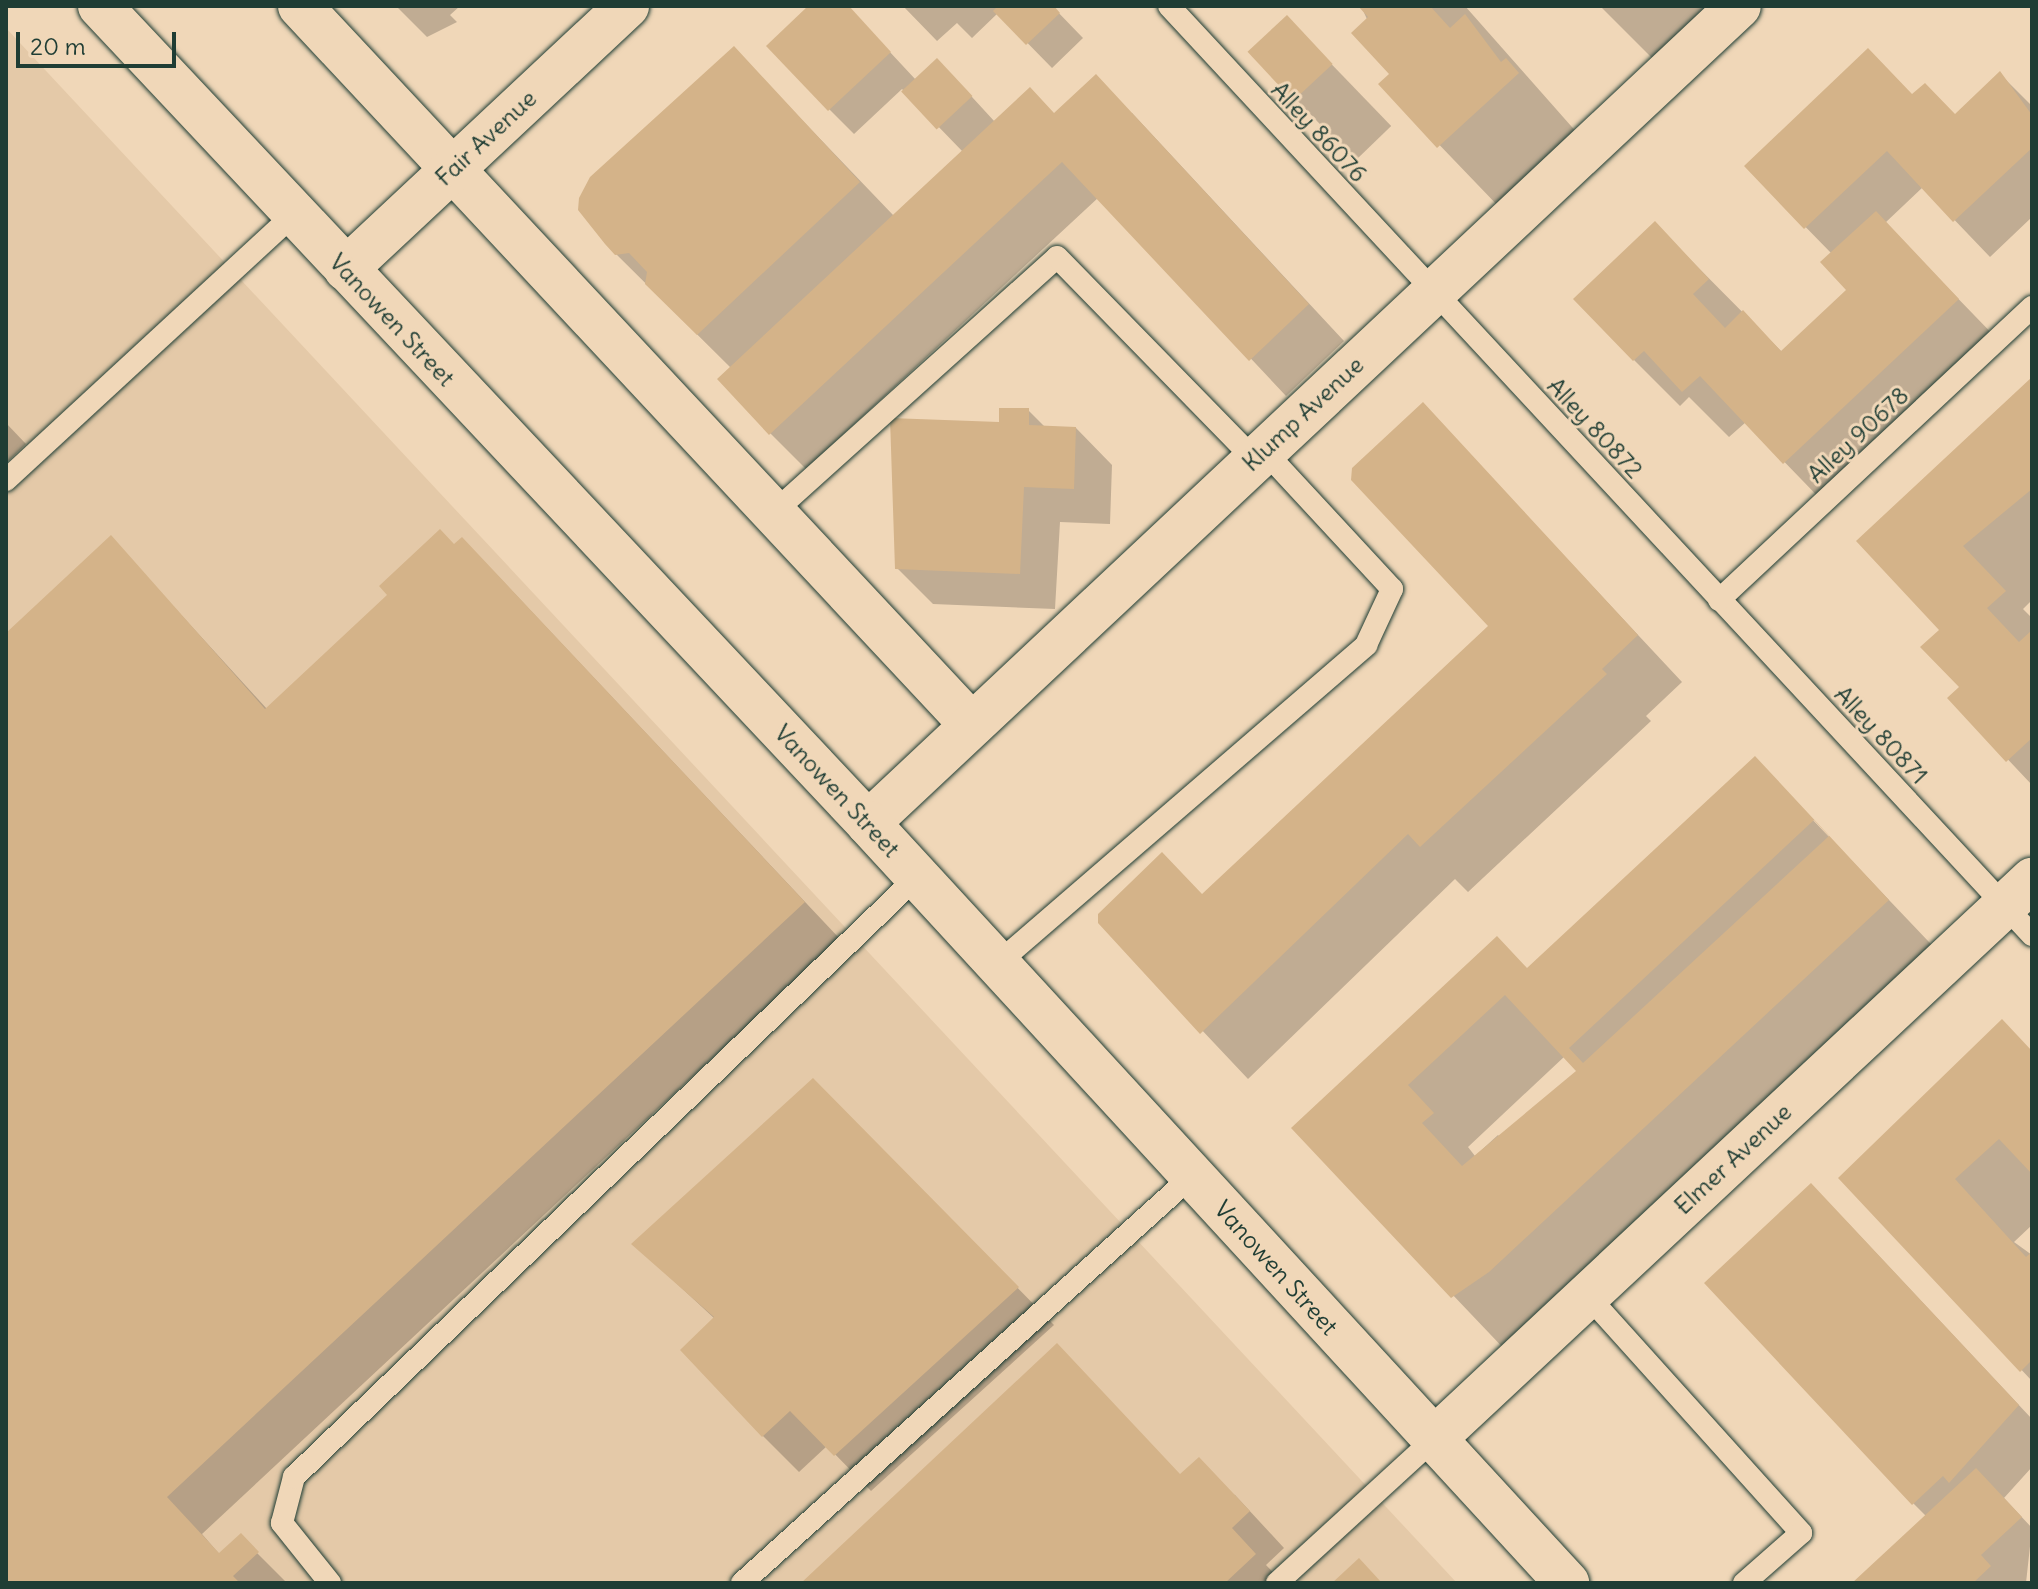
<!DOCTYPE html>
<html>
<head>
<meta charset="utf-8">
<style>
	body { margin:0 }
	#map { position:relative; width:2038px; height:1589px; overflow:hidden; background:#f0d7b8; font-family:Delius,sans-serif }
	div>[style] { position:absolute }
	.built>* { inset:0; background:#e4c9a8 }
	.shadow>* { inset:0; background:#0003; transform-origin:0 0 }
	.building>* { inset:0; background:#d4b389; transform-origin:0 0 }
	.roads { filter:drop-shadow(0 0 2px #1f3d34) drop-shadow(0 0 2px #1f3d34) }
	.lane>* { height:22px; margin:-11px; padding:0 11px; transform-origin:11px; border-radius:11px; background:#f0d7b8 }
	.street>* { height:44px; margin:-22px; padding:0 22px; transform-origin:22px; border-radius:22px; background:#f0d7b8 }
	.secondary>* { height:44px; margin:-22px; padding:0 22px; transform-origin:22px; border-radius:22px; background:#f0d7b8 }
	span { translate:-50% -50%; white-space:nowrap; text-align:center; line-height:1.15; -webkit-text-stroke:6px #f0d7b8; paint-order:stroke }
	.street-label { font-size:24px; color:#1f3d34 }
	.frame { position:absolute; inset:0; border:8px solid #1f3d34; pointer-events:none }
	.scale { position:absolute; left:16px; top:32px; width:160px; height:36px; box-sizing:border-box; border:4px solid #1f3d34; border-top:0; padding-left:10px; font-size:24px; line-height:28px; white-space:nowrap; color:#1f3d34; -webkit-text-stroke:6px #f0d7b8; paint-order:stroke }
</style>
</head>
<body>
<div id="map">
	<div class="built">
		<i style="clip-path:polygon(6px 28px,1457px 1583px,6px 1583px)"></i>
	</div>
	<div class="shadow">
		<i style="clip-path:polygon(396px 6px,460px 6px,450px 15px,457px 22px,427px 37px)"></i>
		<i style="clip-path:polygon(811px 6px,847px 6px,916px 80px,961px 85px,995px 122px,1132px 113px,1344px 341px,1286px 396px,1099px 197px,806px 469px,770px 433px,731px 368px,616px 254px,734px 49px,894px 216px,963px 152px,902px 89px,854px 134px,829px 109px)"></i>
		<i style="clip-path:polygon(903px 6px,1052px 6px,1083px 38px,1052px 68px,998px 13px,972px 38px,957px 23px,937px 41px)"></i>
		<i style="clip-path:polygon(1361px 6px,1465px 6px,1579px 135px,1500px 208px,1381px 84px,1392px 74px)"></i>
		<i style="clip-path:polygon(1600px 6px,1708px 6px,1652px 58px)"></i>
		<i style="left:1287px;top:18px;width:150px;height:50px;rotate:46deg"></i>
		<i style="clip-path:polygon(2000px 74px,2032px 106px,2032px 217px,1990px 257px,1923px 187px,1885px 223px,2004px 346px,1830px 509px,1746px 422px,1729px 437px,1689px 397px,1680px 406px,1634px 360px,1655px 224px,1783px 353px,1849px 290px,1832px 254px,1746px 166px,1913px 96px,1955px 116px)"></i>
		<i style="clip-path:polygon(2032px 380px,2032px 600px,2023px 609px,2032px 618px,2032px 785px,1950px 698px,1961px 688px,1941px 630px,1859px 541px)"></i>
		<i style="clip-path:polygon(1423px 405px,1682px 682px,1646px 716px,1651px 721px,1468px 892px,1455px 879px,1248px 1079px,1100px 922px,1203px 896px,1491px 626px)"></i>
		<i style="clip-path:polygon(1028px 410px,1045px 427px,1076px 428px,1112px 465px,1110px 524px,1060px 522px,1055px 609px,933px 604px,897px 568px)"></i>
		<i style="clip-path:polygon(6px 423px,26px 444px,6px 463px)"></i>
		<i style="clip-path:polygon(111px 538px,267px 709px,455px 546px,498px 576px,840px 939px,202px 1534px,220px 1555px,240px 1536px,287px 1583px,6px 1583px,6px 636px)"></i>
		<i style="clip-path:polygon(evenodd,1755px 759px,1948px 962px,1509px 1354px,1294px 1128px,1528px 969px,1755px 759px,1565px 1056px,1578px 1071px,1504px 1141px,1498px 1135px,1475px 1156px,1468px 1147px,1565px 1056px)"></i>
		<i style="clip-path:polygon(2032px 1052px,2032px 1225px,2014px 1242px,2032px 1255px,2032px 1381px,1841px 1178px)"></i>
		<i style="clip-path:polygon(813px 1080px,1054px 1325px,871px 1491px,827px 1446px,799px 1472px,763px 1436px,683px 1350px,715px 1319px,634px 1244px)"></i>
		<i style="clip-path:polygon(1847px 1222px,2032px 1419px,2032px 1467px,2004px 1498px,2032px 1528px,2026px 1583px,1861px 1583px,1928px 1518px,1913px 1503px)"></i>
		<i style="clip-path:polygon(1182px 1476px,1235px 1495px,1284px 1548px,1266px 1565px,1283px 1583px,804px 1583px)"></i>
	</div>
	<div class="building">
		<i style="clip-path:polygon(808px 6px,849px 6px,891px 52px,828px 111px,766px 46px)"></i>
		<i style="clip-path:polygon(998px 6px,1054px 6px,1060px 13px,1026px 45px,993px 11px)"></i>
		<i style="clip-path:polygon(1358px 6px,1430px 6px,1450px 28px,1465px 14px,1501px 62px,1506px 58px,1519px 73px,1437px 148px,1378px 84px,1389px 74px,1351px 33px,1368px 17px)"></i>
		<i style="left:1287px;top:15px;width:67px;height:54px;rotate:47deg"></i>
		<i style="clip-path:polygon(734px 46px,860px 182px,697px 335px,645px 284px,647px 272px,629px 253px,615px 255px,605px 244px,578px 210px,579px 198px,590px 177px)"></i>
		<i style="clip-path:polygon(1868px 48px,1912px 94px,1925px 83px,1955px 114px,2000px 71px,2032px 115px,2032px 148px,1953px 222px,1887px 151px,1804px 229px,1744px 166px)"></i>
		<i style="left:937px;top:58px;width:52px;height:49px;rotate:47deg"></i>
		<i style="clip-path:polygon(1096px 74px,1309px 304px,1249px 361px,1062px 162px,769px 435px,717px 379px,1030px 87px,1054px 113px)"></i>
		<i style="clip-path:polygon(1876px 211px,1959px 299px,1783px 464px,1700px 376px,1682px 392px,1644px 351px,1633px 361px,1573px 299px,1655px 221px,1709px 279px,1693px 294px,1725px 328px,1743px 310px,1781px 351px,1846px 290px,1820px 262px)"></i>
		<i style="clip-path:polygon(2032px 377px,2032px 489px,1963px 546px,2006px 591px,1987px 608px,2019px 642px,2032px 630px,2032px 738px,2006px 762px,1947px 698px,1959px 687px,1920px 647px,1939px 630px,1856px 541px)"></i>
		<i style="clip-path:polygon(1423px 402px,1638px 635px,1602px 669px,1607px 674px,1420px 847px,1408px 834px,1200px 1034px,1098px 923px,1098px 914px,1162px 852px,1202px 894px,1488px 626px,1351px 480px,1352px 468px)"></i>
		<i style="clip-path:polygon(999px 408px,1029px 408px,1029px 425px,1076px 427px,1074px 489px,1024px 487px,1020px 574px,895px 569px,890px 418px,999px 422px)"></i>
		<i style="clip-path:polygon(440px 529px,454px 544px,462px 537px,805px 902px,167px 1497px,219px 1553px,241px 1533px,259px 1552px,233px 1576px,240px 1583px,6px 1583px,6px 633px,111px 535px,265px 709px,387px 595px,379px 586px)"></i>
		<i style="clip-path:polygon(evenodd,1755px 756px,1889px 900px,1489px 1272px,1451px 1298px,1291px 1128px,1497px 936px,1527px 968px,1755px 756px,1814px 820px,1829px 836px,1583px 1063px,1569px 1048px,1814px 820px,1755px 756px,1505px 995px,1576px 1071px,1462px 1166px,1422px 1123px,1434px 1113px,1408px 1085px,1505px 995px)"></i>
		<i style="clip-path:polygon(2002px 1019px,2032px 1051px,2032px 1174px,1999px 1139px,1955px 1179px,2026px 1257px,2032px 1252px,2032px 1360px,2020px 1372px,1838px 1178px)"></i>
		<i style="clip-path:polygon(813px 1078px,1019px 1287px,834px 1456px,790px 1411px,762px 1437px,680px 1350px,714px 1317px,631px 1244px)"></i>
		<i style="clip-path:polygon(1811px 1183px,2019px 1405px,1949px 1483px,1943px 1476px,1912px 1505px,1704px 1283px)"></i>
		<i style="clip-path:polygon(1057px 1343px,1180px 1474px,1199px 1457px,1250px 1511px,1232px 1528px,1256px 1554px,1225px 1583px,801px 1583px)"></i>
		<i style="clip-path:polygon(1976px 1468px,2022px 1517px,1981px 1555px,1991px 1566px,1973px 1583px,1852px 1583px)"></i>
		<i style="clip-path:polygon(1359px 1558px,1382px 1583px,1332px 1583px)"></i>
	</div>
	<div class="roads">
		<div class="lane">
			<i style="left:1169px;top:6px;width:1268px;rotate:47.11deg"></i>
			<i style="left:6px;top:480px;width:392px;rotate:-42.7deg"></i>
			<i style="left:773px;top:513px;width:382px;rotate:-42deg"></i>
			<i style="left:1057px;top:257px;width:284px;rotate:45.7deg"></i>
			<i style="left:1719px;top:600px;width:429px;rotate:-43.1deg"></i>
			<i style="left:997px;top:964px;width:488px;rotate:-40.8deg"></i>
			<i style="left:1366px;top:645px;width:62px;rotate:-65.1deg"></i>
			<i style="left:1392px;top:589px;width:188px;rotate:-132.8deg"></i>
			<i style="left:1587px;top:1295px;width:320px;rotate:48deg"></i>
			<i style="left:1801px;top:1533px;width:76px;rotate:138.7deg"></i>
			<i style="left:330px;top:1583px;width:77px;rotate:-128.7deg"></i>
			<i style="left:282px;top:1523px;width:48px;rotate:-75.4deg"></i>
			<i style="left:294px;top:1477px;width:865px;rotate:-43.92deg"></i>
			<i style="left:742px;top:1583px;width:607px;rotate:-42.13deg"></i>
			<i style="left:1277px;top:1583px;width:213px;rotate:-42.5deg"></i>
		</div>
		<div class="street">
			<i style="left:300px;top:6px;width:984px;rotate:46.94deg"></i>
			<i style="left:346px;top:269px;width:385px;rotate:-43.1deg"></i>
			<i style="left:868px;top:823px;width:1194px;rotate:-43.17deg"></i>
			<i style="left:1434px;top:1439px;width:819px;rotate:-43.07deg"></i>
		</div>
		<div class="secondary">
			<i style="left:100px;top:6px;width:1121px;rotate:46.77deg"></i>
			<i style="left:868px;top:823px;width:1033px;rotate:47.39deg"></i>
		</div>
	</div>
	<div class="street-label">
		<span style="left:1319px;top:132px;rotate:47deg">Alley 86076</span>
		<span style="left:486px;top:138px;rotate:-43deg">Fair Avenue</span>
		<span style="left:392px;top:320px;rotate:47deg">Vanowen Street</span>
		<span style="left:1303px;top:414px;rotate:-43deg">Klump Avenue</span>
		<span style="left:1595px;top:428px;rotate:47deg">Alley 80872</span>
		<span style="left:1858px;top:435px;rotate:-43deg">Alley 90678</span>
		<span style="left:1881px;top:735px;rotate:47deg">Alley 80871</span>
		<span style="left:837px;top:791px;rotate:47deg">Vanowen Street</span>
		<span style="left:1733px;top:1159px;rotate:-43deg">Elmer Avenue</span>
		<span style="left:1276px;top:1268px;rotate:48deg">Vanowen Street</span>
	</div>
	<div class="frame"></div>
	<div class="scale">20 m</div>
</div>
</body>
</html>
